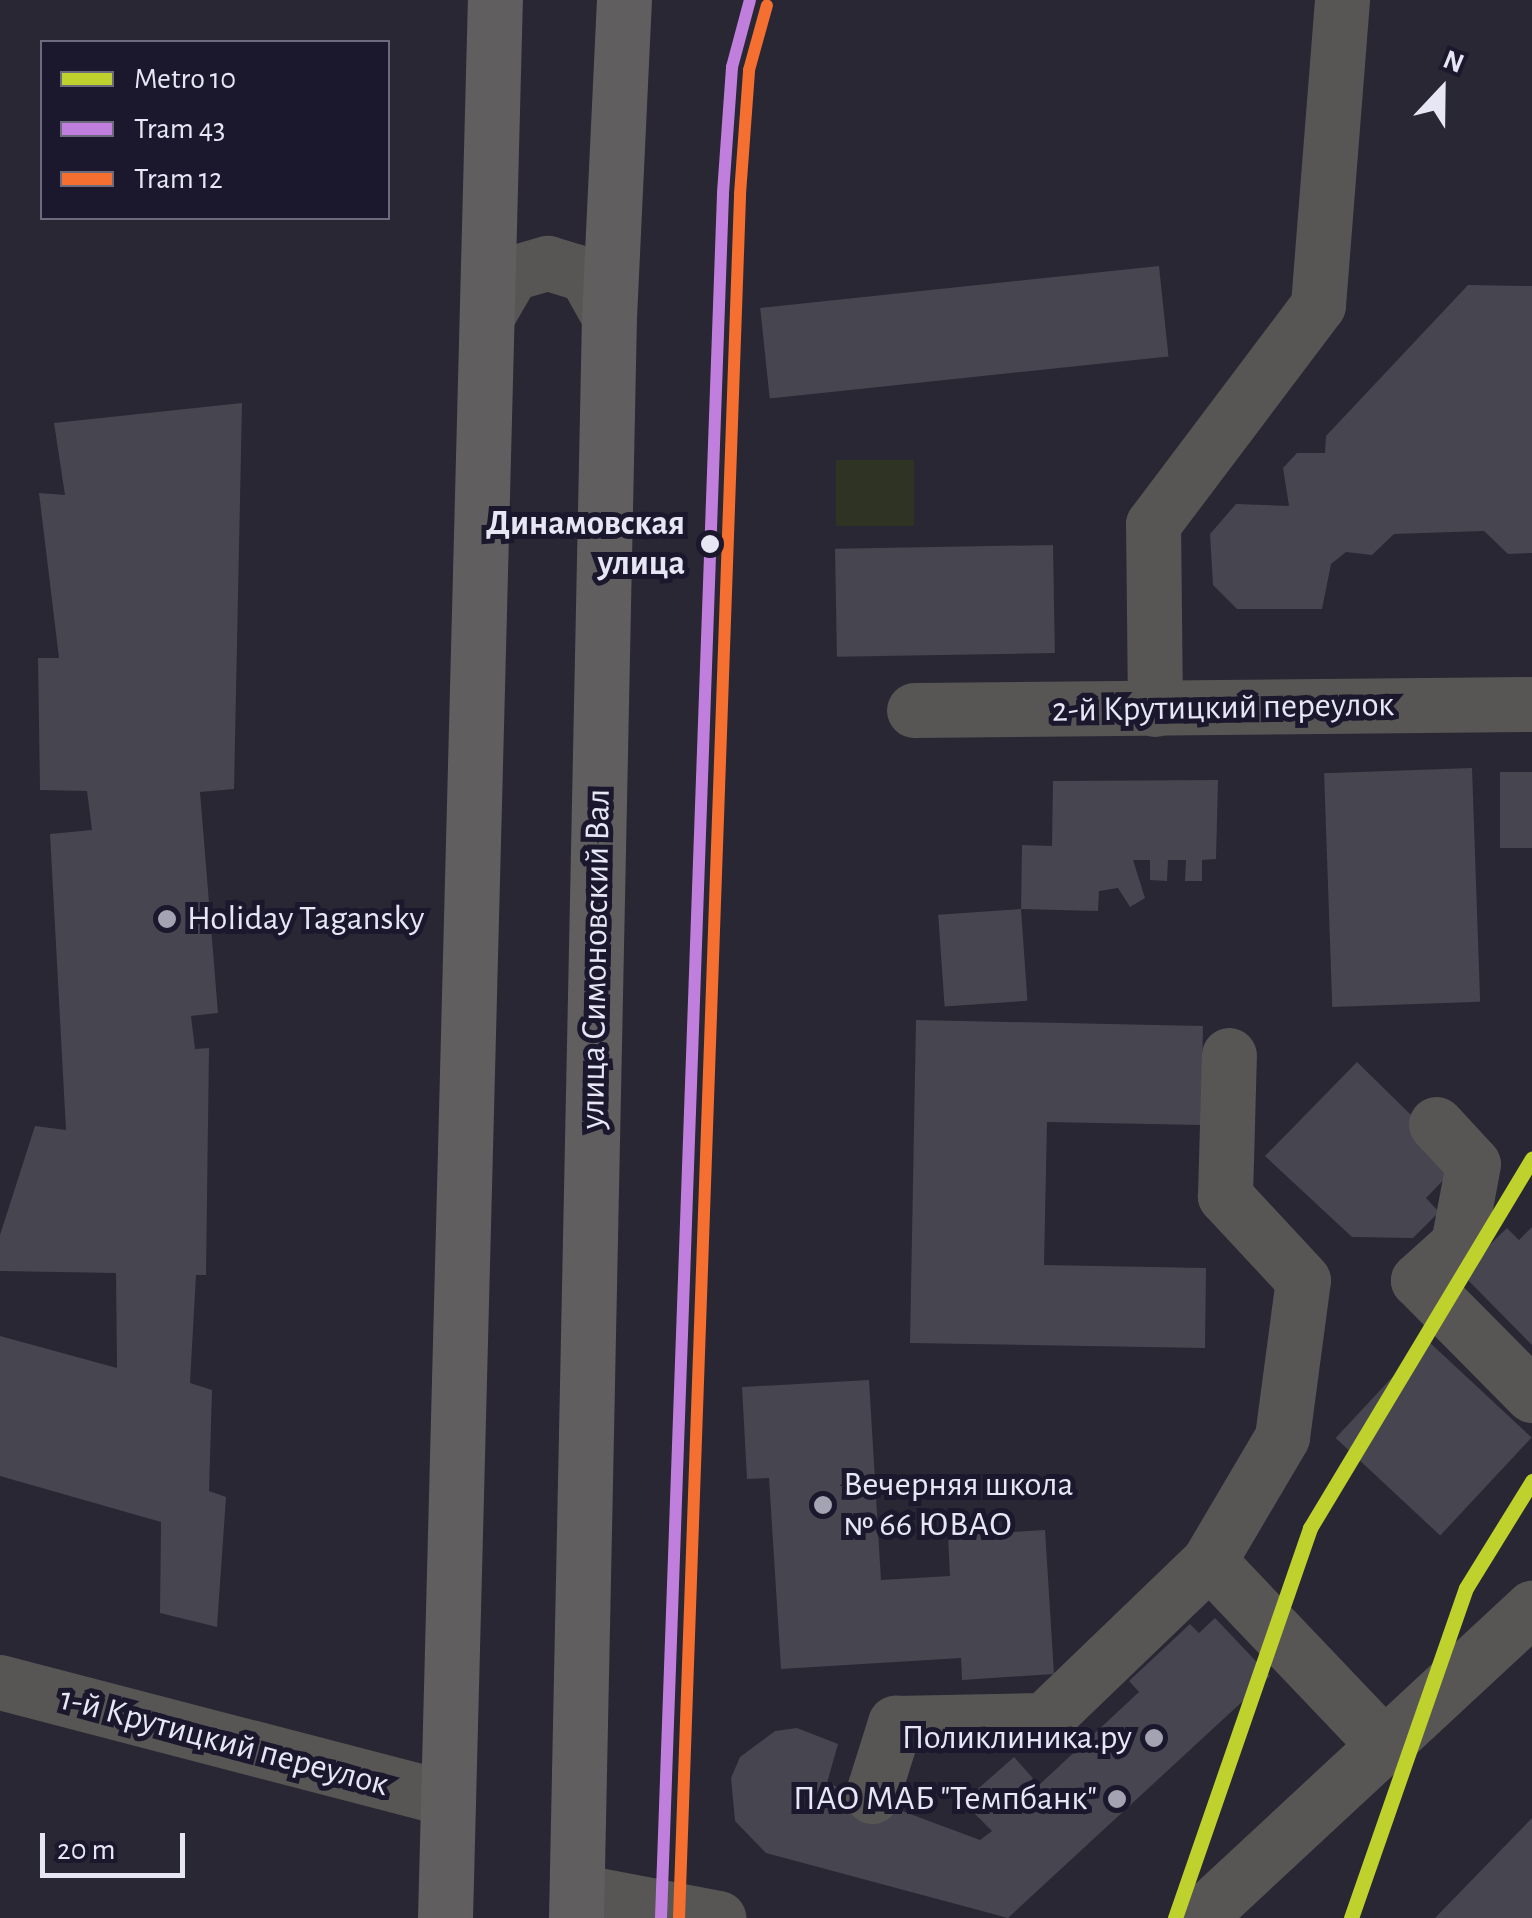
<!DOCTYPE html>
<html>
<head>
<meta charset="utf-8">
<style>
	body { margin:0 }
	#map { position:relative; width:1532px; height:1918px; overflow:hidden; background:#282733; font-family:"Alegreya Sans",sans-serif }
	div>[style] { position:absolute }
	.green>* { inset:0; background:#2f3323; transform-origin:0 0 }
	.building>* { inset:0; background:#464550; transform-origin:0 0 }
	.minor>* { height:55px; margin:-27.5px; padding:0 27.5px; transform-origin:27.5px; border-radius:27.5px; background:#575654 }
	.major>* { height:55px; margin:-27.5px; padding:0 27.5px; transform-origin:27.5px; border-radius:27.5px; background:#605e5e }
	.tram-1>* { height:12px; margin:-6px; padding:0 6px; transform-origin:6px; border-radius:6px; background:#c07fdc }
	.tram-2>* { height:12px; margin:-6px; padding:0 6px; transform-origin:6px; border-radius:6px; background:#f46f30 }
	.metro-1>* { height:15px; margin:-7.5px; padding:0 7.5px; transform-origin:7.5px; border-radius:7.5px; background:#bed12c }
	.dots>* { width:28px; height:28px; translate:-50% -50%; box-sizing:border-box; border:5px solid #1b182d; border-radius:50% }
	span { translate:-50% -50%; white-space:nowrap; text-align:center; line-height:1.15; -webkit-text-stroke:10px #1b182d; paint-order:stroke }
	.stop-label { font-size:35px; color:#e6e6f5; font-weight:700 }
	.right { translate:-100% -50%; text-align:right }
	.street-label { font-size:35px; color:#e6e6f5 }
	.poi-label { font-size:35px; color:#e6e6f5 }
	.left { translate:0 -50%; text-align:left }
	.legend { position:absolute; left:40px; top:40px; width:350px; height:180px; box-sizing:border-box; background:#1b182d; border:2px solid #6c6a7d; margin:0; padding:12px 18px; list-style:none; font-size:30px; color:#e6e6f5 }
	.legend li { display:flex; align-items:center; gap:20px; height:50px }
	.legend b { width:50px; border:2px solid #6c6a7d }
	.north { position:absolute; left:1392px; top:40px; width:100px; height:100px; -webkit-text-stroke:8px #1b182d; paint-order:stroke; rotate:22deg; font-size:28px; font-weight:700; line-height:40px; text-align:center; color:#e6e6f5 }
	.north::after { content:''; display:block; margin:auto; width:35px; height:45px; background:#e6e6f5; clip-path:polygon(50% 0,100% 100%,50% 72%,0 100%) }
	.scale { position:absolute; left:40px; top:1833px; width:145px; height:45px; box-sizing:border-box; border:5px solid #e6e6f5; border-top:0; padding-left:12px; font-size:30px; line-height:35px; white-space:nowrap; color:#e6e6f5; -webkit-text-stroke:8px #1b182d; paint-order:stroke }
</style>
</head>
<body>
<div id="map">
	<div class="green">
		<i style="left:836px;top:460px;width:78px;height:66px"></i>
	</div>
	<div class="building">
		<i style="left:1159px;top:266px;width:91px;height:401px;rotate:84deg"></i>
		<i style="clip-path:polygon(1468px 285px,1532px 286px,1532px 553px,1508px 554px,1484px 531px,1394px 534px,1372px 555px,1346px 552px,1331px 564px,1322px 609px,1237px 609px,1213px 585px,1210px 534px,1236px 504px,1289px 506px,1283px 468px,1297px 453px,1325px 453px,1326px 436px)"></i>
		<i style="clip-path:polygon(242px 403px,234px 789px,200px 792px,218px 1013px,191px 1016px,195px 1049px,209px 1048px,206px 1275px,196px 1275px,190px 1383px,212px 1390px,209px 1491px,226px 1497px,217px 1627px,160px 1613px,161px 1522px,0 1476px,0 1336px,117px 1368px,116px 1273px,0 1271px,0 1235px,35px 1126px,66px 1130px,50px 834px,92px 830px,87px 791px,40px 790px,38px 658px,59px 658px,39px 493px,65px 495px,54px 423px)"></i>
		<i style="left:1053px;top:545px;width:108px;height:218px;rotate:89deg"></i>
		<i style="left:1472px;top:768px;width:234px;height:148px;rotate:88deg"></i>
		<i style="left:1500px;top:772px;width:32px;height:76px"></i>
		<i style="clip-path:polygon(1218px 780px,1216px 859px,1202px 860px,1202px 881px,1185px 881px,1186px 860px,1168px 860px,1167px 881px,1150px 880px,1150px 860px,1133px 860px,1145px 898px,1130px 907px,1118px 888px,1099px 891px,1098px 911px,1021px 909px,1022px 845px,1052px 846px,1053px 781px)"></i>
		<i style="left:1021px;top:909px;width:92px;height:83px;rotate:86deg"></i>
		<i style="clip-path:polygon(916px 1020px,1203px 1026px,1201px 1125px,1047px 1122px,1044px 1265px,1206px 1268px,1205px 1348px,910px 1343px)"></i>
		<i style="clip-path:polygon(1357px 1062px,1460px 1163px,1426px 1198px,1439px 1212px,1413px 1238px,1352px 1237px,1265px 1156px)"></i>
		<i style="clip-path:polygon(1532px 1227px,1532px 1345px,1461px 1273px,1507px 1228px,1519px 1240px)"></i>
		<i style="left:1427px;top:1340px;width:143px;height:134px;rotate:43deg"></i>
		<i style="clip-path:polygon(869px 1380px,881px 1580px,950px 1576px,948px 1536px,1045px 1530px,1054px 1674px,962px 1680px,961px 1658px,781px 1669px,769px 1478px,747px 1479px,742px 1387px)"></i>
		<i style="clip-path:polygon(1215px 1618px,1270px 1676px,1008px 1918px,766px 1853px,735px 1821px,731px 1778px,740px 1757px,775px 1731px,797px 1728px,838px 1744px,827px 1783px,980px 1840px,992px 1831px,963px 1802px,1014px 1757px,1039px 1785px,1139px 1692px,1129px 1681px,1190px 1624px,1199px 1633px)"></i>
		<i style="clip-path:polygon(1532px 1818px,1532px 1918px,1435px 1918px)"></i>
	</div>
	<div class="minor">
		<i style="left:487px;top:316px;width:50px;rotate:-59.8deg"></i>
		<i style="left:512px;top:273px;width:37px;rotate:-16deg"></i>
		<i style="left:548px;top:263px;width:39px;rotate:17deg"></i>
		<i style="left:585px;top:274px;width:49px;rotate:60.8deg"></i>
		<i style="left:1155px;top:709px;width:185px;rotate:-90.6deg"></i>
		<i style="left:1153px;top:524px;width:274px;rotate:-53deg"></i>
		<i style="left:1318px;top:305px;width:306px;rotate:-85.5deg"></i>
		<i style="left:914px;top:710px;width:618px;rotate:-0.56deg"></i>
		<i style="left:1436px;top:1124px;width:54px;rotate:47.2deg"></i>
		<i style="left:1473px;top:1164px;width:81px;rotate:100.6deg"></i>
		<i style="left:1458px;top:1244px;width:54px;rotate:138deg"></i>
		<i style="left:1418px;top:1280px;width:162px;rotate:45.3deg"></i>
		<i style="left:1209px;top:1561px;width:144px;rotate:-59.5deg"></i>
		<i style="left:1282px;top:1437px;width:158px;rotate:-82.4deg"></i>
		<i style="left:1303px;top:1280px;width:115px;rotate:-132.9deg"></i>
		<i style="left:1225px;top:1196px;width:141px;rotate:-88.4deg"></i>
		<i style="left:0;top:1682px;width:463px;rotate:14.6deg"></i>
		<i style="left:872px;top:1796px;width:77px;rotate:-72.5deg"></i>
		<i style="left:895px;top:1723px;width:149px;rotate:-1.2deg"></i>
		<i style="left:1044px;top:1720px;width:229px;rotate:-43.9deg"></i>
		<i style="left:1209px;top:1561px;width:254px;rotate:46.4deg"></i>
		<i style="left:577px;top:1891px;width:144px;rotate:10.8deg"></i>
		<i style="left:1198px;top:1918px;width:456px;rotate:-42.9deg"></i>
	</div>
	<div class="major">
		<i style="left:445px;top:1918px;width:1919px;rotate:-88.51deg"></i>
		<i style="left:576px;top:1918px;width:1601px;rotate:-88.82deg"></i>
		<i style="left:609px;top:317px;width:317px;rotate:-87.3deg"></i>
	</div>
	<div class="tram-1">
		<i style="left:661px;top:1918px;width:1726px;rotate:-87.94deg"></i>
		<i style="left:723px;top:193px;width:126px;rotate:-85.9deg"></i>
		<i style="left:732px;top:67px;width:69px;rotate:-75deg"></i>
	</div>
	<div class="tram-2">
		<i style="left:679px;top:1918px;width:1725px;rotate:-87.97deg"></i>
		<i style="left:740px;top:194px;width:124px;rotate:-85.8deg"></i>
		<i style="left:749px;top:70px;width:67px;rotate:-74.5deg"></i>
	</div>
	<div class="metro-1">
		<i style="left:1175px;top:1918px;width:413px;rotate:-70.9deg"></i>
		<i style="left:1310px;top:1528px;width:431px;rotate:-59deg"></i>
		<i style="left:1351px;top:1918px;width:349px;rotate:-70.8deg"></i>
		<i style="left:1466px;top:1588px;width:126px;rotate:-58.3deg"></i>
	</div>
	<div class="dots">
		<i style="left:710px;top:544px;background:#e6e6f5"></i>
		<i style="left:167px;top:919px;background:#a4a3b1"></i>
		<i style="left:823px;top:1505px;background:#a4a3b1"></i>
		<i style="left:1154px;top:1738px;background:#a4a3b1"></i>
		<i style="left:1117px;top:1799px;background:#a4a3b1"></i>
	</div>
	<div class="stop-label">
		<span class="right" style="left:685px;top:544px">Динамовская<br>улица</span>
	</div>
	<div class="street-label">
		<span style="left:1223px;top:708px;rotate:-1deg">2-й Крутицкий переулок</span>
		<span style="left:596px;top:959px;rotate:-89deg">улица Симоновский Вал</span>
		<span style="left:224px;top:1742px;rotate:15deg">1-й Крутицкий переулок</span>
	</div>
	<div class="poi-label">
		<span class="left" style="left:187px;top:919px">Holiday Tagansky</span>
		<span class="left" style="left:843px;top:1505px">Вечерняя школа<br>№ 66 ЮВАО</span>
		<span class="right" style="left:1132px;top:1738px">Поликлиника.ру</span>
		<span class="right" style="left:1097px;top:1799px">ПАО МАБ "Темпбанк"</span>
	</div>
	<ul class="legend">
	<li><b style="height:12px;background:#bed12c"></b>Metro 10</li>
	<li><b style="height:12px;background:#c07fdc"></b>Tram 43</li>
	<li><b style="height:12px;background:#f46f30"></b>Tram 12</li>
	</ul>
	<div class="north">N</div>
	<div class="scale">20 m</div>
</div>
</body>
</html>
